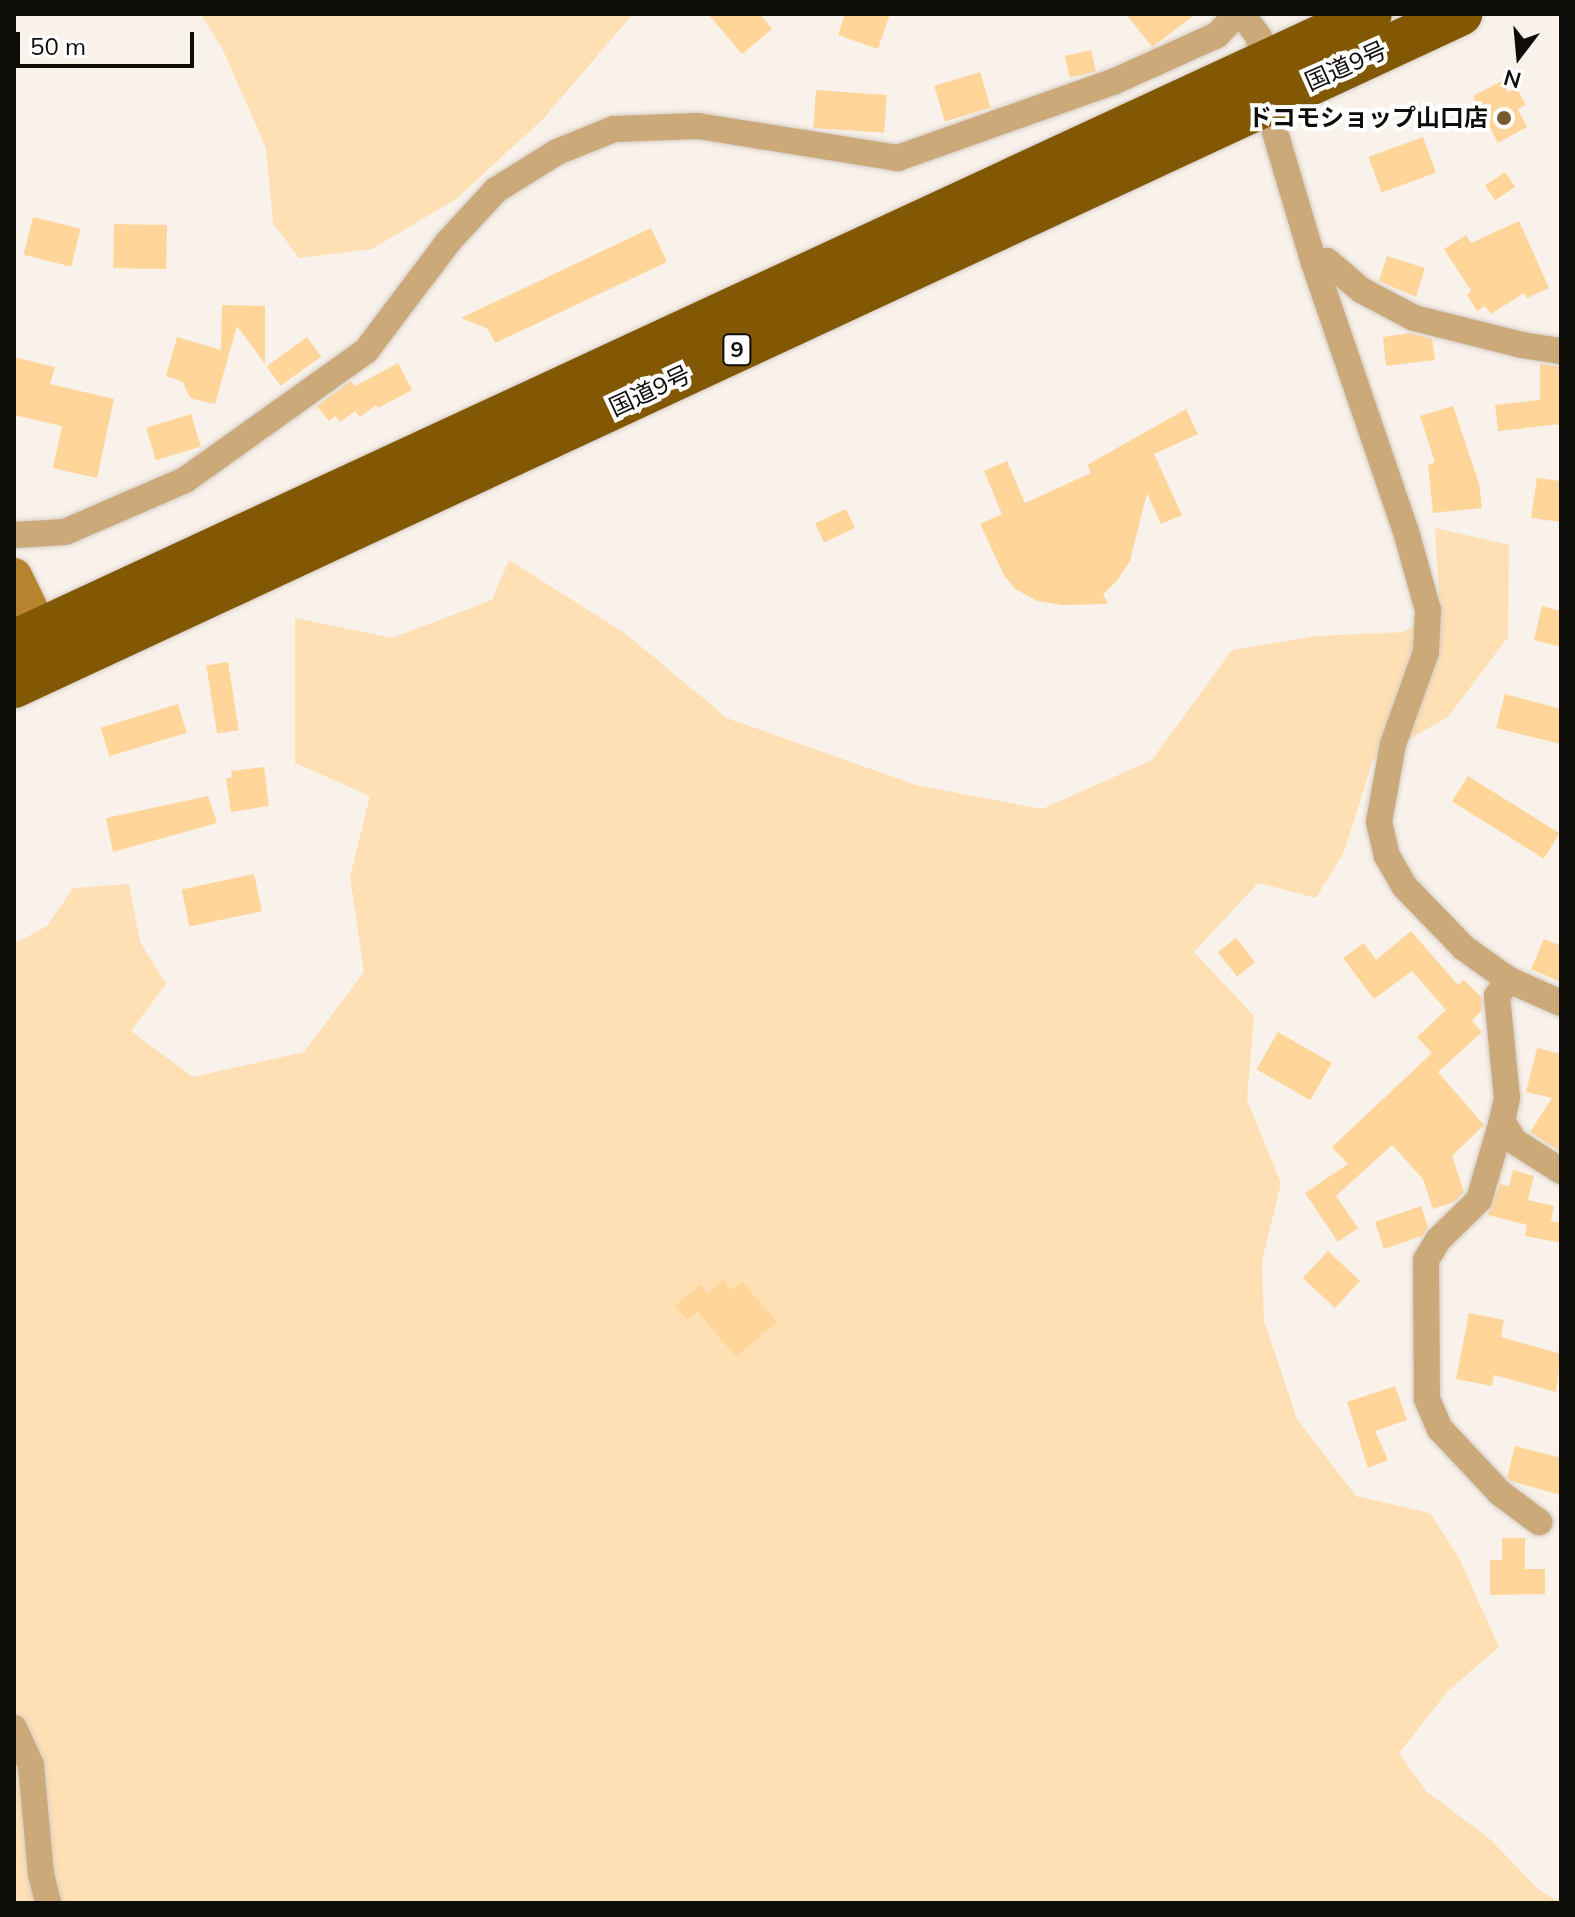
<!DOCTYPE html>
<html>
<head>
<meta charset="utf-8">
<style>
	body { margin:0 }
	#map { position:relative; width:1575px; height:1917px; overflow:hidden; background:#f9f2ea; font-family:Mulish,"Noto Sans JP",sans-serif }
	div>[style] { position:absolute }
	.green>* { inset:0; background:#ffdfb4 }
	.building>* { inset:0; background:#ffd59a; transform-origin:0 0 }
	.roads { filter:drop-shadow(0 0 2px #d4cdc6) drop-shadow(0 0 2px #d4cdc6) }
	.street>* { height:26px; margin:-13px; padding:0 13px; transform-origin:13px; border-radius:13px; background:#cca978 }
	.secondary>* { height:36px; margin:-18px; padding:0 18px; transform-origin:18px; border-radius:18px; background:#b6832f }
	.highway>* { height:44px; margin:-22px; padding:0 22px; transform-origin:22px; border-radius:22px; background:#835805 }
	.dots>* { width:22px; height:22px; translate:-50% -50%; box-sizing:border-box; border:4px solid #fff; border-radius:50% }
	span { translate:-50% -50%; white-space:nowrap; text-align:center; line-height:1.15; -webkit-text-stroke:8px #fff; paint-order:stroke }
	.shield-label span { padding:2px 6px; background:#fff; border:2px solid; border-radius:6px; -webkit-text-stroke-width:0 }
	.shield-label { font-size:22px; color:#0f0d0a; font-weight:700 }
	.street-label { font-size:24px; color:#0f0d0a }
	.poi-label { font-size:24px; color:#0f0d0a; font-weight:700 }
	.right { translate:-100% -50%; text-align:right }
	.frame { position:absolute; inset:0; border:16px solid #0f0d0a; pointer-events:none }
	.north { position:absolute; left:1479px; top:16px; width:80px; height:80px; -webkit-text-stroke:6px #fff; paint-order:stroke; rotate:196deg; font-size:22px; font-weight:700; line-height:32px; text-align:center; color:#0f0d0a }
	.north::after { content:''; display:block; margin:auto; width:28px; height:36px; background:#0f0d0a; clip-path:polygon(50% 0,100% 100%,50% 72%,0 100%) }
	.scale { position:absolute; left:16px; top:32px; width:178px; height:36px; box-sizing:border-box; border:4px solid #0f0d0a; border-top:0; padding-left:10px; font-size:24px; line-height:28px; white-space:nowrap; color:#0f0d0a; -webkit-text-stroke:6px #fff; paint-order:stroke }
</style>
</head>
<body>
<div id="map">
	<div class="green">
		<i style="clip-path:polygon(201px 14px,633px 14px,544px 118px,456px 199px,372px 249px,299px 258px,273px 223px,266px 148px,223px 50px)"></i>
		<i style="clip-path:polygon(1435px 528px,1509px 545px,1508px 637px,1448px 717px,1373px 760px,1344px 852px,1316px 898px,1258px 883px,1194px 952px,1254px 1016px,1247px 1100px,1281px 1183px,1262px 1261px,1264px 1321px,1297px 1419px,1356px 1496px,1430px 1513px,1459px 1558px,1499px 1647px,1448px 1691px,1399px 1753px,1426px 1791px,1491px 1840px,1539px 1890px,1561px 1903px,14px 1903px,14px 944px,47px 926px,73px 888px,129px 884px,140px 942px,166px 984px,131px 1031px,193px 1077px,304px 1052px,364px 972px,350px 877px,370px 796px,295px 763px,295px 618px,392px 638px,492px 600px,509px 560px,626px 634px,727px 718px,916px 785px,1042px 809px,1152px 760px,1232px 650px,1317px 636px,1403px 632px,1440px 612px)"></i>
	</div>
	<div class="building">
		<i style="clip-path:polygon(708px 14px,760px 14px,772px 29px,742px 54px)"></i>
		<i style="clip-path:polygon(845px 14px,890px 14px,878px 49px,838px 35px)"></i>
		<i style="clip-path:polygon(1126px 14px,1196px 14px,1152px 47px)"></i>
		<i style="left:1091px;top:50px;width:22px;height:27px;rotate:77deg"></i>
		<i style="left:980px;top:72px;width:37px;height:48px;rotate:73deg"></i>
		<i style="clip-path:polygon(1502px 81px,1508px 92px,1517px 88px,1526px 105px,1518px 109px,1527px 127px,1498px 143px,1473px 96px)"></i>
		<i style="left:816px;top:90px;width:71px;height:38px;rotate:4deg"></i>
		<i style="left:1423px;top:137px;width:38px;height:58px;rotate:70deg"></i>
		<i style="left:1505px;top:172px;width:18px;height:24px;rotate:56deg"></i>
		<i style="left:33px;top:217px;width:49px;height:39px;rotate:14deg"></i>
		<i style="clip-path:polygon(1519px 221px,1549px 288px,1527px 298px,1524px 293px,1491px 314px,1485px 306px,1477px 311px,1467px 295px,1471px 291px,1444px 249px,1466px 235px,1471px 243px)"></i>
		<i style="left:114px;top:224px;width:53px;height:44px;rotate:1deg"></i>
		<i style="clip-path:polygon(651px 228px,667px 262px,495px 343px,488px 329px,461px 318px)"></i>
		<i style="clip-path:polygon(1387px 256px,1425px 268px,1416px 297px,1379px 281px)"></i>
		<i style="clip-path:polygon(222px 305px,265px 306px,265px 364px,237px 326px,215px 404px,190px 398px,183px 382px,166px 376px,177px 337px,221px 350px)"></i>
		<i style="clip-path:polygon(1410px 333px,1432px 339px,1435px 360px,1386px 366px,1383px 337px)"></i>
		<i style="left:307px;top:337px;width:24px;height:50px;rotate:54deg"></i>
		<i style="clip-path:polygon(14px 357px,55px 367px,50px 384px,114px 399px,97px 478px,53px 468px,62px 426px,14px 415px)"></i>
		<i style="clip-path:polygon(398px 363px,412px 390px,378px 408px,376px 405px,360px 417px,355px 411px,340px 422px,336px 416px,329px 421px,317px 406px,351px 381px,355px 386px)"></i>
		<i style="clip-path:polygon(1540px 364px,1561px 367px,1561px 424px,1498px 431px,1495px 405px,1540px 400px)"></i>
		<i style="clip-path:polygon(1453px 406px,1479px 483px,1482px 508px,1433px 513px,1428px 464px,1435px 463px,1420px 416px)"></i>
		<i style="clip-path:polygon(1186px 409px,1198px 434px,1154px 454px,1182px 515px,1161px 524px,1147px 493px,1130px 561px,1116px 582px,1103px 594px,1108px 604px,1063px 605px,1037px 601px,1015px 589px,1004px 575px,980px 524px,1002px 514px,984px 471px,1007px 461px,1025px 503px,1091px 473px,1087px 465px)"></i>
		<i style="left:191px;top:414px;width:34px;height:47px;rotate:73deg"></i>
		<i style="clip-path:polygon(1537px 478px,1561px 481px,1561px 522px,1531px 518px)"></i>
		<i style="left:846px;top:509px;width:21px;height:34px;rotate:65deg"></i>
		<i style="clip-path:polygon(1542px 606px,1561px 611px,1561px 647px,1534px 640px)"></i>
		<i style="left:228px;top:662px;width:69px;height:22px;rotate:81deg"></i>
		<i style="clip-path:polygon(1505px 694px,1561px 709px,1561px 744px,1496px 728px)"></i>
		<i style="left:178px;top:704px;width:30px;height:81px;rotate:73deg"></i>
		<i style="clip-path:polygon(264px 767px,269px 806px,231px 812px,226px 779px,232px 777px,231px 771px)"></i>
		<i style="left:1468px;top:776px;width:108px;height:30px;rotate:32deg"></i>
		<i style="clip-path:polygon(208px 796px,217px 823px,113px 852px,106px 818px)"></i>
		<i style="left:254px;top:874px;width:38px;height:74px;rotate:78deg"></i>
		<i style="clip-path:polygon(1411px 931px,1458px 985px,1464px 980px,1481px 997px,1482px 1010px,1472px 1021px,1482px 1032px,1438px 1072px,1484px 1125px,1452px 1156px,1464px 1192px,1454px 1202px,1433px 1209px,1423px 1179px,1392px 1145px,1336px 1196px,1358px 1228px,1338px 1242px,1305px 1193px,1348px 1164px,1332px 1147px,1432px 1053px,1417px 1037px,1446px 1010px,1412px 971px,1374px 999px,1343px 958px,1364px 943px,1376px 960px)"></i>
		<i style="left:1236px;top:938px;width:31px;height:23px;rotate:52deg"></i>
		<i style="clip-path:polygon(1544px 939px,1561px 946px,1561px 982px,1531px 969px)"></i>
		<i style="left:1278px;top:1032px;width:62px;height:43px;rotate:30deg"></i>
		<i style="clip-path:polygon(1537px 1048px,1561px 1054px,1561px 1152px,1530px 1132px,1552px 1098px,1526px 1092px)"></i>
		<i style="clip-path:polygon(1513px 1170px,1534px 1176px,1528px 1200px,1554px 1206px,1551px 1221px,1561px 1223px,1561px 1243px,1525px 1236px,1527px 1225px,1488px 1215px,1500px 1184px,1509px 1186px)"></i>
		<i style="clip-path:polygon(1421px 1206px,1428px 1227px,1422px 1236px,1384px 1249px,1375px 1222px)"></i>
		<i style="left:1328px;top:1251px;width:44px;height:37px;rotate:43deg"></i>
		<i style="clip-path:polygon(723px 1280px,731px 1290px,742px 1281px,777px 1322px,736px 1357px,697px 1311px,687px 1320px,675px 1306px,701px 1284px,708px 1293px)"></i>
		<i style="clip-path:polygon(1469px 1313px,1504px 1320px,1501px 1337px,1561px 1354px,1556px 1392px,1494px 1375px,1492px 1386px,1456px 1379px)"></i>
		<i style="clip-path:polygon(1395px 1386px,1407px 1420px,1375px 1431px,1388px 1460px,1368px 1468px,1347px 1402px)"></i>
		<i style="clip-path:polygon(1515px 1446px,1561px 1458px,1561px 1495px,1511px 1481px,1507px 1477px)"></i>
		<i style="clip-path:polygon(1502px 1538px,1525px 1538px,1525px 1569px,1545px 1569px,1545px 1594px,1490px 1595px,1490px 1560px,1502px 1560px)"></i>
	</div>
	<div class="roads">
		<div class="street">
			<i style="left:1242px;top:14px;width:29px;rotate:54deg"></i>
			<i style="left:1259px;top:37px;width:65px;rotate:83.9deg"></i>
			<i style="left:1266px;top:102px;width:168px;rotate:73.4deg"></i>
			<i style="left:1314px;top:263px;width:287px;rotate:71.1deg"></i>
			<i style="left:1407px;top:535px;width:78px;rotate:74.4deg"></i>
			<i style="left:1428px;top:610px;width:42px;rotate:92.7deg"></i>
			<i style="left:1426px;top:652px;width:98px;rotate:109.7deg"></i>
			<i style="left:1393px;top:744px;width:79px;rotate:100.2deg"></i>
			<i style="left:1379px;top:822px;width:35px;rotate:77deg"></i>
			<i style="left:1387px;top:856px;width:34px;rotate:60deg"></i>
			<i style="left:1404px;top:886px;width:86px;rotate:45.9deg"></i>
			<i style="left:1464px;top:948px;width:55px;rotate:35.4deg"></i>
			<i style="left:1509px;top:980px;width:57px;rotate:23.9deg"></i>
			<i style="left:1314px;top:263px;width:13px;rotate:-9deg"></i>
			<i style="left:1327px;top:261px;width:45px;rotate:40.5deg"></i>
			<i style="left:1361px;top:290px;width:60px;rotate:27.8deg"></i>
			<i style="left:1414px;top:318px;width:111px;rotate:14deg"></i>
			<i style="left:1522px;top:345px;width:39px;rotate:9deg"></i>
			<i style="left:14px;top:535px;width:51px;rotate:-3.4deg"></i>
			<i style="left:65px;top:532px;width:131px;rotate:-23.4deg"></i>
			<i style="left:185px;top:480px;width:222px;rotate:-35.5deg"></i>
			<i style="left:366px;top:351px;width:136px;rotate:-53deg"></i>
			<i style="left:448px;top:242px;width:71px;rotate:-47.3deg"></i>
			<i style="left:496px;top:190px;width:72px;rotate:-31.9deg"></i>
			<i style="left:557px;top:152px;width:61px;rotate:-22deg"></i>
			<i style="left:614px;top:129px;width:84px;rotate:-2deg"></i>
			<i style="left:698px;top:126px;width:203px;rotate:9.1deg"></i>
			<i style="left:898px;top:158px;width:228px;rotate:-19.5deg"></i>
			<i style="left:1113px;top:82px;width:114px;rotate:-24.3deg"></i>
			<i style="left:1217px;top:35px;width:29px;rotate:-46deg"></i>
			<i style="left:1509px;top:980px;width:20px;rotate:127deg"></i>
			<i style="left:1497px;top:996px;width:102px;rotate:84.4deg"></i>
			<i style="left:1507px;top:1098px;width:24px;rotate:102deg"></i>
			<i style="left:1502px;top:1121px;width:23px;rotate:59deg"></i>
			<i style="left:1514px;top:1141px;width:56px;rotate:32.6deg"></i>
			<i style="left:1502px;top:1121px;width:82px;rotate:106.2deg"></i>
			<i style="left:1479px;top:1200px;width:57px;rotate:135.7deg"></i>
			<i style="left:1438px;top:1240px;width:23px;rotate:121deg"></i>
			<i style="left:1426px;top:1260px;width:139px;rotate:89.6deg"></i>
			<i style="left:1427px;top:1399px;width:33px;rotate:67deg"></i>
			<i style="left:1440px;top:1429px;width:88px;rotate:46.8deg"></i>
			<i style="left:1500px;top:1493px;width:49px;rotate:36.6deg"></i>
			<i style="left:14px;top:1728px;width:41px;rotate:65.3deg"></i>
			<i style="left:31px;top:1765px;width:109px;rotate:84.8deg"></i>
			<i style="left:41px;top:1874px;width:30px;rotate:76deg"></i>
		</div>
		<div class="secondary">
			<i style="left:14px;top:576px;width:87px;rotate:64deg"></i>
		</div>
		<div class="highway">
			<i style="left:14px;top:642px;width:1494px;rotate:-24.85deg"></i>
			<i style="left:14px;top:686px;width:1595px;rotate:-24.93deg"></i>
		</div>
	</div>
	<div class="dots">
		<i style="left:1504px;top:118px;background:#775a2d"></i>
	</div>
	<div class="shield-label">
		<span style="left:737px;top:350px">9</span>
	</div>
	<div class="street-label">
		<span style="left:1346px;top:66px;rotate:-24deg">国道9号</span>
		<span style="left:650px;top:391px;rotate:-25deg">国道9号</span>
	</div>
	<div class="poi-label">
		<span class="right" style="left:1488px;top:118px">ドコモショップ山口店</span>
	</div>
	<div class="frame"></div>
	<div class="north">N</div>
	<div class="scale">50 m</div>
</div>
</body>
</html>
